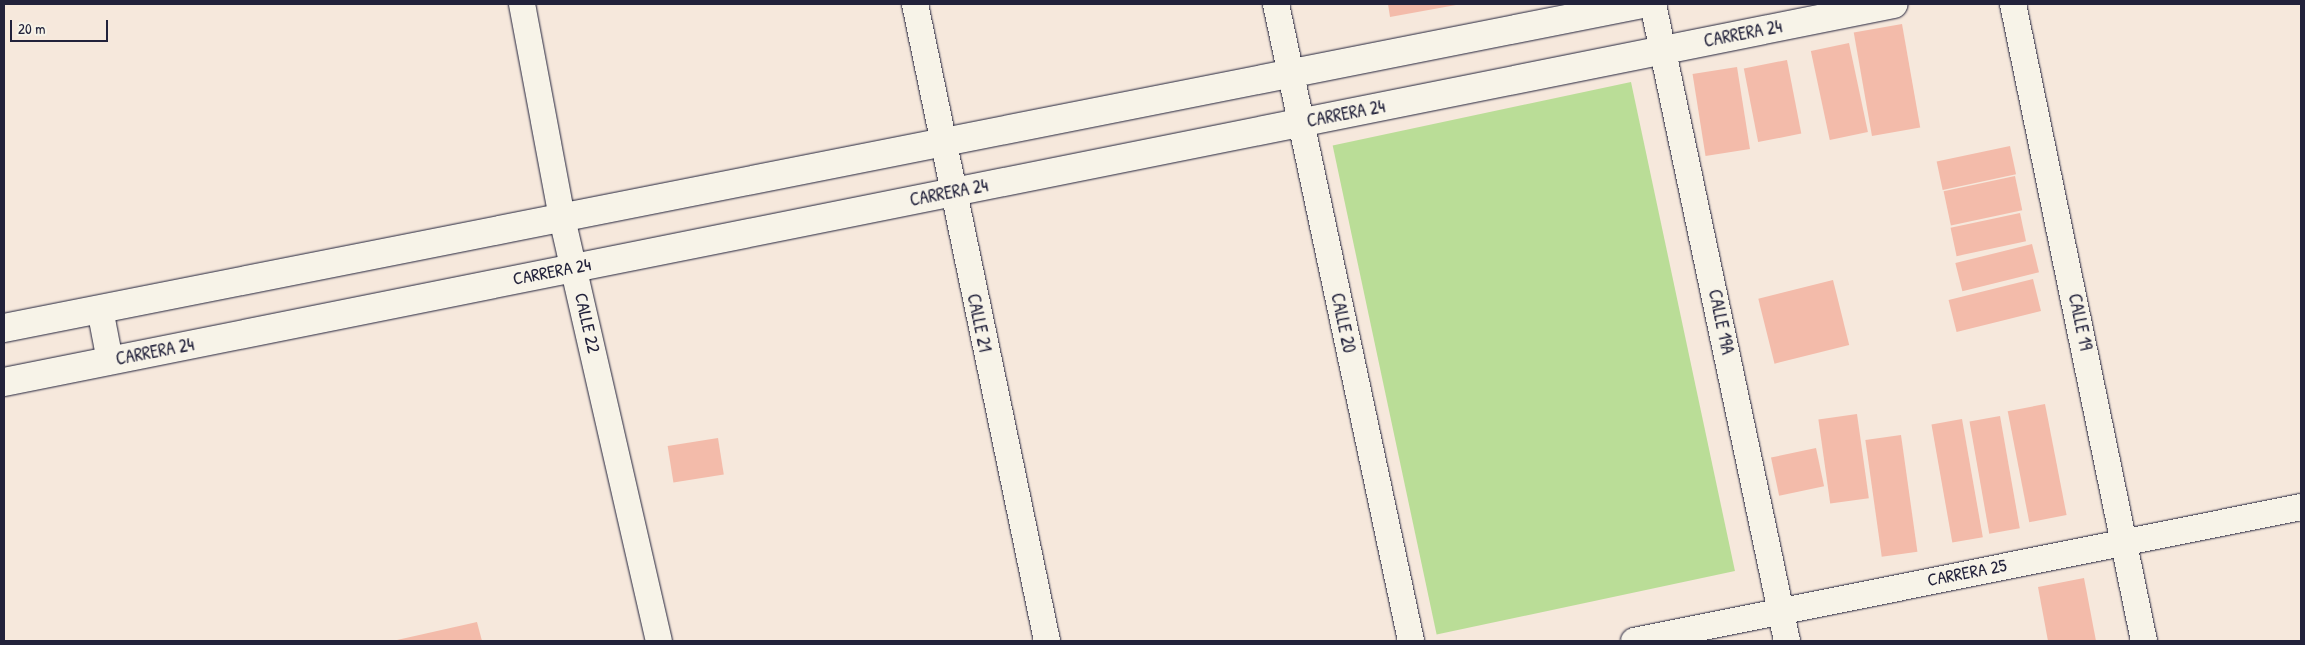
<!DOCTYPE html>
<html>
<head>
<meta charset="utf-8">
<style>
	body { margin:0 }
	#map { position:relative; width:2305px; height:645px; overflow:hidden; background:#f6e8dc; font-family:"Patrick Hand",sans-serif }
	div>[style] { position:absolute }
	.green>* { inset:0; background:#badd97; transform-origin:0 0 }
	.building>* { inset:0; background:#f3bbaa; transform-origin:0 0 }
	.roads { filter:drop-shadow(0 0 1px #22223b) drop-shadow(0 0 1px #22223b) }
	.street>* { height:26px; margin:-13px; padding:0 13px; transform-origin:13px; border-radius:13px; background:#f7f3e8 }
	.secondary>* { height:28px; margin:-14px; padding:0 14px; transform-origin:14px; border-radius:14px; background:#f7f3e8 }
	span { translate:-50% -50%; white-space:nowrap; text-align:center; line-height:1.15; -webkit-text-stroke:4px #f7f3e8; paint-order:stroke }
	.street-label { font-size:18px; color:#22223b }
	.frame { position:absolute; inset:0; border:5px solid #22223b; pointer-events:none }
	.scale { position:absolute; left:10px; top:20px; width:98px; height:22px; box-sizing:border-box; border:2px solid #22223b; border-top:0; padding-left:6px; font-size:15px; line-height:18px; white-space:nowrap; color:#22223b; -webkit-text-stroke:4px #f7f3e8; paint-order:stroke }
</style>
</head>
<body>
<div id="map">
	<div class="green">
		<i style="left:1631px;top:82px;width:500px;height:305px;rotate:78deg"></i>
	</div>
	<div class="building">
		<i style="clip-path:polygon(1388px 4px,1456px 4px,1456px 5px,1390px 17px)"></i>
		<i style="left:1902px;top:24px;width:105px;height:49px;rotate:80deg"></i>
		<i style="left:1849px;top:43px;width:91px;height:39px;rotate:78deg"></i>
		<i style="left:1787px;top:60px;width:75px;height:44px;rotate:79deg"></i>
		<i style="left:1737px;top:67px;width:83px;height:45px;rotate:81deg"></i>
		<i style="left:2010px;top:146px;width:29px;height:75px;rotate:78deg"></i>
		<i style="left:2015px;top:176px;width:35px;height:73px;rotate:78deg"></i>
		<i style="left:2020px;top:213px;width:29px;height:71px;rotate:78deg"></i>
		<i style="left:2032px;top:244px;width:29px;height:79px;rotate:76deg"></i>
		<i style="left:2033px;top:279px;width:33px;height:87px;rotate:76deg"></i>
		<i style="left:1833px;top:280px;width:67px;height:77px;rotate:76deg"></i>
		<i style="left:2045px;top:404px;width:113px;height:38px;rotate:79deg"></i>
		<i style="left:1857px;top:414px;width:85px;height:39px;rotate:82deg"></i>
		<i style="left:2000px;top:416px;width:114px;height:31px;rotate:80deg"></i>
		<i style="left:1962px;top:419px;width:120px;height:31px;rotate:80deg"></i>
		<i style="left:1901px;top:435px;width:118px;height:36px;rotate:82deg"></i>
		<i style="left:718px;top:438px;width:37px;height:51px;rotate:81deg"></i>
		<i style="left:1816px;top:448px;width:39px;height:46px;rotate:78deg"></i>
		<i style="clip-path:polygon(2084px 578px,2096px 641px,2048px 641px,2038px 587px)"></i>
		<i style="clip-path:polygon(477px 622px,482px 641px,397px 641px,397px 640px)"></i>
	</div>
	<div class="roads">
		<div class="street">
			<i style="left:522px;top:4px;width:218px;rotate:79.4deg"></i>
			<i style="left:562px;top:218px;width:434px;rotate:77.1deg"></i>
			<i style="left:915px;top:4px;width:651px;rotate:78.29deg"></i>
			<i style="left:1276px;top:4px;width:651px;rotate:78.03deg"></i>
			<i style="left:1653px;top:4px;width:651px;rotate:78.12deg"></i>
			<i style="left:2013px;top:4px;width:650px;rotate:78.38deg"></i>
			<i style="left:100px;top:309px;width:53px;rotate:79.1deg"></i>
			<i style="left:1634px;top:641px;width:680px;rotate:-11.36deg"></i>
		</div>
		<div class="secondary">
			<i style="left:4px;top:328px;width:1670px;rotate:-11.19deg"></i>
			<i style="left:4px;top:382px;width:1927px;rotate:-11.31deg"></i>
		</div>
	</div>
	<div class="street-label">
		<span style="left:1743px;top:34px;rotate:-11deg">CARRERA 24</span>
		<span style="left:1346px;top:114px;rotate:-11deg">CARRERA 24</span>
		<span style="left:949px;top:193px;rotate:-11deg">CARRERA 24</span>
		<span style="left:552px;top:272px;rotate:-11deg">CARRERA 24</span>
		<span style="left:1721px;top:322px;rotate:78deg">CALLE 19A</span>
		<span style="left:2080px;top:322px;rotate:78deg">CALLE 19</span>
		<span style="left:587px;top:323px;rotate:77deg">CALLE 22</span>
		<span style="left:979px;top:323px;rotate:78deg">CALLE 21</span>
		<span style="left:1343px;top:323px;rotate:78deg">CALLE 20</span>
		<span style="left:155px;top:352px;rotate:-11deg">CARRERA 24</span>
		<span style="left:1967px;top:573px;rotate:-11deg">CARRERA 25</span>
	</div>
	<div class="frame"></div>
	<div class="scale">20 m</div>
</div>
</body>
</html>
